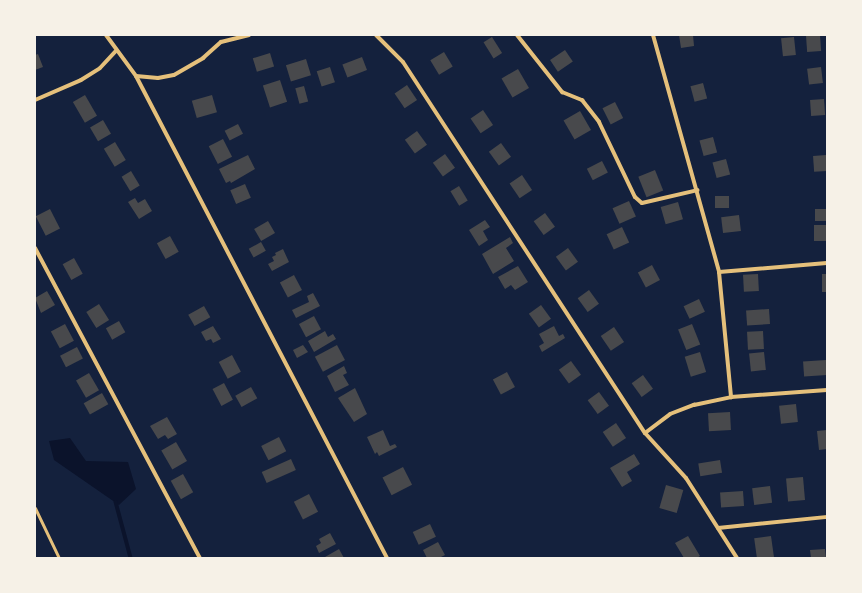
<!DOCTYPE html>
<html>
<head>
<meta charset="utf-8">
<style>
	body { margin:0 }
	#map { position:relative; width:862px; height:593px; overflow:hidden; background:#14213d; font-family:Mulish,sans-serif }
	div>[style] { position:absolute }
	.water>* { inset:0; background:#0b132b }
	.stream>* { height:3.5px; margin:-1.75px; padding:0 1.75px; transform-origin:1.75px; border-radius:1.75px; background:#0b132b }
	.building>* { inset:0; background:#48494c; transform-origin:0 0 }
	.service>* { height:3px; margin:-1.5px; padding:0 1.5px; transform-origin:1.5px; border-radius:1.5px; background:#e5c07b }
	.minor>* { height:4px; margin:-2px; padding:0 2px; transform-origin:2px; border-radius:2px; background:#e5c07b }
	span { translate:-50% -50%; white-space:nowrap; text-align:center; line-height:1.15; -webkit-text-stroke:3px #f6f1e7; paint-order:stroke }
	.frame { position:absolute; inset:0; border:36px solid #f6f1e7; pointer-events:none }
</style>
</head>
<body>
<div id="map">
	<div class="water">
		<i style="clip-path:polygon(70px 438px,86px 461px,128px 462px,136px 489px,119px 505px,54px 460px,49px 441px)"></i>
	</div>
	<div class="stream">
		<i style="left:116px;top:502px;width:58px;rotate:75deg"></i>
	</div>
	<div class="building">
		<i style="clip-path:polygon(679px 35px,693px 35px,694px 46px,681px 48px)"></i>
		<i style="left:820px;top:35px;width:16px;height:14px;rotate:86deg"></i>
		<i style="left:492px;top:37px;width:19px;height:10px;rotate:58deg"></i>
		<i style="left:794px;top:37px;width:18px;height:13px;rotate:84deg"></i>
		<i style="left:565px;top:50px;width:14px;height:18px;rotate:56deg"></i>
		<i style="left:444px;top:52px;width:17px;height:16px;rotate:59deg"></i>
		<i style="left:270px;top:53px;width:14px;height:18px;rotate:73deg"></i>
		<i style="clip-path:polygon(38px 54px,43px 67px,35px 70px,35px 55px)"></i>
		<i style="left:362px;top:57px;width:14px;height:21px;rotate:69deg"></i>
		<i style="left:306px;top:59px;width:17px;height:21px;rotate:73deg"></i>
		<i style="left:330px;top:67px;width:16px;height:14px;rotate:72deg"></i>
		<i style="left:821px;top:67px;width:16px;height:14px;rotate:83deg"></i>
		<i style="left:518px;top:69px;width:22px;height:19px;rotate:60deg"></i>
		<i style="left:280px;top:80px;width:23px;height:18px;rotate:72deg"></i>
		<i style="left:703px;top:83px;width:16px;height:13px;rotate:75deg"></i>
		<i style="left:407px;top:85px;width:18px;height:15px;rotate:56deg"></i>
		<i style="left:304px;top:86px;width:16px;height:9px;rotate:75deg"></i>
		<i style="left:85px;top:95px;width:24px;height:14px;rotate:60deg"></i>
		<i style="left:212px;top:95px;width:18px;height:21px;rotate:74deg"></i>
		<i style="left:824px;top:99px;width:16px;height:14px;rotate:86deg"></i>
		<i style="left:615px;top:102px;width:18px;height:14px;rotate:63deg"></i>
		<i style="left:483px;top:110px;width:18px;height:15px;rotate:56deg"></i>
		<i style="left:580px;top:111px;width:22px;height:19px;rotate:60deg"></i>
		<i style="left:103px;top:120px;width:16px;height:15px;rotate:60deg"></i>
		<i style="left:238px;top:124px;width:11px;height:15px;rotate:63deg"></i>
		<i style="left:417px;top:131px;width:17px;height:15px;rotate:54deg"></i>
		<i style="left:713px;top:137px;width:16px;height:14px;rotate:75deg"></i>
		<i style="left:223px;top:139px;width:20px;height:16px;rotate:63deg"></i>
		<i style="left:115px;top:142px;width:21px;height:13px;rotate:59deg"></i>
		<i style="left:501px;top:143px;width:17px;height:15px;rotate:54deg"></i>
		<i style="left:445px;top:154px;width:17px;height:15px;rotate:54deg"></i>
		<i style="clip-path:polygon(248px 155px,255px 169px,231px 183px,230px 181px,226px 183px,219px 169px)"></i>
		<i style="left:826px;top:155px;width:16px;height:13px;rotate:86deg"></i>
		<i style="left:726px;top:159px;width:16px;height:14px;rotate:75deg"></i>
		<i style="left:602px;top:161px;width:13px;height:17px;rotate:63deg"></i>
		<i style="left:655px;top:170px;width:22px;height:18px;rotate:68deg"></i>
		<i style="left:131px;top:171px;width:17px;height:11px;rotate:59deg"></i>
		<i style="left:522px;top:175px;width:18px;height:15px;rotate:56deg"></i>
		<i style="left:245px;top:184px;width:15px;height:16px;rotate:67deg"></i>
		<i style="left:459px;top:186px;width:17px;height:10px;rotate:59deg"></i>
		<i style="left:715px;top:196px;width:14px;height:12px"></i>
		<i style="clip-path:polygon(135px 198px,138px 203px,145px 199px,152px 211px,139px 219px,128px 202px)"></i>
		<i style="left:629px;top:201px;width:17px;height:18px;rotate:66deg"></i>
		<i style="left:678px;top:202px;width:18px;height:18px;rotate:74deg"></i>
		<i style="left:50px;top:209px;width:22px;height:16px;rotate:63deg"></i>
		<i style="left:815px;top:209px;width:12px;height:12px"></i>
		<i style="left:545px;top:213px;width:17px;height:14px;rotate:54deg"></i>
		<i style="left:739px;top:215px;width:16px;height:18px;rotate:83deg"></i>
		<i style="clip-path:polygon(485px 220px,490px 227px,483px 231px,488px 240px,479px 246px,469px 230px)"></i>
		<i style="left:268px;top:221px;width:14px;height:16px;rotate:60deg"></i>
		<i style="left:814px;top:225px;width:13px;height:16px"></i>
		<i style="left:622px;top:227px;width:17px;height:17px;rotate:65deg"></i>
		<i style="left:170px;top:236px;width:18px;height:15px;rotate:61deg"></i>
		<i style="clip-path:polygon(510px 237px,513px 243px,506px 248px,514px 261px,493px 274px,482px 254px)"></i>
		<i style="left:261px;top:242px;width:10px;height:14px;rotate:61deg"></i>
		<i style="left:568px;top:248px;width:17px;height:15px;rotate:54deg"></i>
		<i style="clip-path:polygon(283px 249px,289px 262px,272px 271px,268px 264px,274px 261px,272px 257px,276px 255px,275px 253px)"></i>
		<i style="left:74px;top:258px;width:18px;height:13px;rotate:61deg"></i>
		<i style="left:652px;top:265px;width:17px;height:16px;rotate:62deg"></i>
		<i style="clip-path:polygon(518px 266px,528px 282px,515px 290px,511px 285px,505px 289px,498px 277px)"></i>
		<i style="left:758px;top:274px;width:17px;height:15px;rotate:87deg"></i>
		<i style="left:822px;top:274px;width:5px;height:18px"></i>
		<i style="left:294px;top:275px;width:17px;height:16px;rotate:62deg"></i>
		<i style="left:589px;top:290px;width:17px;height:14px;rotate:54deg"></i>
		<i style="clip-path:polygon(47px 291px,55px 305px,41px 313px,35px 298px)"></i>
		<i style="clip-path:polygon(313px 293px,320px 306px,296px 318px,292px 310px,309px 302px,307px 296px)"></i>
		<i style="left:699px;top:299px;width:14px;height:17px;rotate:65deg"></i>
		<i style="left:99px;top:304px;width:19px;height:15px;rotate:58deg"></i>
		<i style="left:541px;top:305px;width:17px;height:15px;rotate:54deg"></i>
		<i style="left:204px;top:306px;width:13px;height:18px;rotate:61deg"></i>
		<i style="left:769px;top:309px;width:15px;height:23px;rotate:86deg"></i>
		<i style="left:314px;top:316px;width:15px;height:17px;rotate:62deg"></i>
		<i style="left:119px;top:321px;width:13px;height:15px;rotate:61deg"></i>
		<i style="left:65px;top:324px;width:19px;height:16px;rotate:62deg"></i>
		<i style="left:692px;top:324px;width:22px;height:15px;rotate:68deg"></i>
		<i style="clip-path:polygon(213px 326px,221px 339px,213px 343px,211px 339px,206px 341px,201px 332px)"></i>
		<i style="clip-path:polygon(554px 326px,559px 336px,563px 334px,565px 338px,542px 352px,539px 346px,544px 343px,539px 334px)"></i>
		<i style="left:614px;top:327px;width:18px;height:16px;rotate:56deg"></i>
		<i style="clip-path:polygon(325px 331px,328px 337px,333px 334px,336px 339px,314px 352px,308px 341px)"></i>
		<i style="left:763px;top:331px;width:18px;height:16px;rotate:87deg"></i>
		<i style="clip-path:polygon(303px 345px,308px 352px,297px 358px,293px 350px)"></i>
		<i style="left:337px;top:345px;width:17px;height:25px;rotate:62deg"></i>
		<i style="left:77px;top:347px;width:13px;height:19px;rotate:63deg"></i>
		<i style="left:700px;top:352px;width:21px;height:16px;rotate:73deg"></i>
		<i style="left:764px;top:352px;width:18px;height:15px;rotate:84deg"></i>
		<i style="left:232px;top:355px;width:19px;height:15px;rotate:62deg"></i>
		<i style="left:826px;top:360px;width:15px;height:23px;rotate:86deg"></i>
		<i style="left:571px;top:361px;width:17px;height:15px;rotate:54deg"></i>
		<i style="clip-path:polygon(344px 366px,347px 373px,343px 375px,349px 385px,335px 392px,327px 376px)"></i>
		<i style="left:507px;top:372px;width:17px;height:16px;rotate:62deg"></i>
		<i style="left:89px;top:373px;width:20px;height:15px;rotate:60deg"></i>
		<i style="left:643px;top:375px;width:17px;height:14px;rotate:54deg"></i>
		<i style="left:224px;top:383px;width:19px;height:13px;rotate:62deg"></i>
		<i style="left:251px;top:387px;width:13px;height:18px;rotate:61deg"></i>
		<i style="clip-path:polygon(355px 388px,367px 414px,354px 422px,338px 398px)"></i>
		<i style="left:599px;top:392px;width:17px;height:14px;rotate:54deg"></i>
		<i style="left:102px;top:393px;width:13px;height:21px;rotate:61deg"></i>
		<i style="left:796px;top:404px;width:18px;height:17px;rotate:84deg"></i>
		<i style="left:730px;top:412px;width:18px;height:22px;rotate:87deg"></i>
		<i style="clip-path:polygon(167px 417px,177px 434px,168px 439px,165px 435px,158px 439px,150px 426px)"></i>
		<i style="left:616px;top:423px;width:18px;height:16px;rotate:56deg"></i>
		<i style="clip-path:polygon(383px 430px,390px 446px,395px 444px,397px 447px,379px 456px,377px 452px,375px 454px,367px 437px)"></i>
		<i style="clip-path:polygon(827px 430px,827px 449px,819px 450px,817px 431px)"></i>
		<i style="left:279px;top:437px;width:16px;height:20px;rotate:63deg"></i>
		<i style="left:176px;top:442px;width:22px;height:17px;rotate:60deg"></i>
		<i style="clip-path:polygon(634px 454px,640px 464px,627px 472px,632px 481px,622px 487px,610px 468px)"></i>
		<i style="left:291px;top:459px;width:12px;height:32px;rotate:66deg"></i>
		<i style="left:720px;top:460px;width:13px;height:22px;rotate:81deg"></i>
		<i style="left:403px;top:467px;width:20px;height:23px;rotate:63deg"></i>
		<i style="left:183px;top:474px;width:21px;height:14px;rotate:61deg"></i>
		<i style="left:803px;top:477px;width:23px;height:17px;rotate:85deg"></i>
		<i style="left:666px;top:485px;width:18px;height:24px;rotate:16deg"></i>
		<i style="left:770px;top:486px;width:17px;height:18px;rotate:83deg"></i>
		<i style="left:743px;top:491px;width:15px;height:23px;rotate:86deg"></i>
		<i style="left:309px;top:494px;width:20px;height:17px;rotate:63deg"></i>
		<i style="left:430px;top:524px;width:14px;height:19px;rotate:65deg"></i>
		<i style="clip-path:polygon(330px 533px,336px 544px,319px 553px,316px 546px,321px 543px,319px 539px)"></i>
		<i style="clip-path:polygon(688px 536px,700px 556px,697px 558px,684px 558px,675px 543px)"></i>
		<i style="left:771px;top:536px;width:22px;height:17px;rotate:82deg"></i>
		<i style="clip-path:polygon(438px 542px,445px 555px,439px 558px,427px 558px,423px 550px)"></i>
		<i style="clip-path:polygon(339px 549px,344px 558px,325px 558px,325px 557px)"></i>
		<i style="clip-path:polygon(825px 549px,826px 558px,811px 558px,810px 550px)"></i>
	</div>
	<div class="service">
		<i style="left:35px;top:508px;width:55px;rotate:64.4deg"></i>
	</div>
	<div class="minor">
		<i style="left:106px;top:35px;width:51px;rotate:53.8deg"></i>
		<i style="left:136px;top:76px;width:543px;rotate:62.49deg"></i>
		<i style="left:376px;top:35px;width:38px;rotate:45deg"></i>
		<i style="left:403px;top:62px;width:443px;rotate:56.9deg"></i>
		<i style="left:645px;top:433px;width:61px;rotate:47.7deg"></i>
		<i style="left:686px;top:478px;width:95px;rotate:57.5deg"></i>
		<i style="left:517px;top:35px;width:73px;rotate:51.7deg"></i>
		<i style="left:562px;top:92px;width:22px;rotate:22deg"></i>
		<i style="left:582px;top:100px;width:28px;rotate:52deg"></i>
		<i style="left:599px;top:122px;width:83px;rotate:64.4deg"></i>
		<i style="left:635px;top:197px;width:9px;rotate:41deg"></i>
		<i style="left:642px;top:203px;width:57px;rotate:-13.1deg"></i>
		<i style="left:653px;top:35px;width:246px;rotate:74.4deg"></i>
		<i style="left:719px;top:272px;width:126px;rotate:84.5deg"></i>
		<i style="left:136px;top:76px;width:22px;rotate:5deg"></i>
		<i style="left:158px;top:78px;width:16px;rotate:-11deg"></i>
		<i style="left:174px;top:75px;width:34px;rotate:-30deg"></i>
		<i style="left:203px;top:58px;width:24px;rotate:-42deg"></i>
		<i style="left:221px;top:42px;width:29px;rotate:-14deg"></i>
		<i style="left:35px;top:100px;width:50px;rotate:-23.5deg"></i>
		<i style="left:81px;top:80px;width:22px;rotate:-32deg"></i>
		<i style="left:100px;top:68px;width:23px;rotate:-47deg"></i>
		<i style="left:35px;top:248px;width:351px;rotate:62deg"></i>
		<i style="left:719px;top:272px;width:108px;rotate:-4.8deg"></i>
		<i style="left:645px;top:433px;width:31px;rotate:-37deg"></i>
		<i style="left:670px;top:414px;width:26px;rotate:-21deg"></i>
		<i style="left:694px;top:405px;width:38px;rotate:-12deg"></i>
		<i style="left:731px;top:397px;width:96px;rotate:-4.2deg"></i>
		<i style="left:718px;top:528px;width:110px;rotate:-5.8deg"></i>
	</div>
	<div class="frame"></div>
</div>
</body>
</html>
